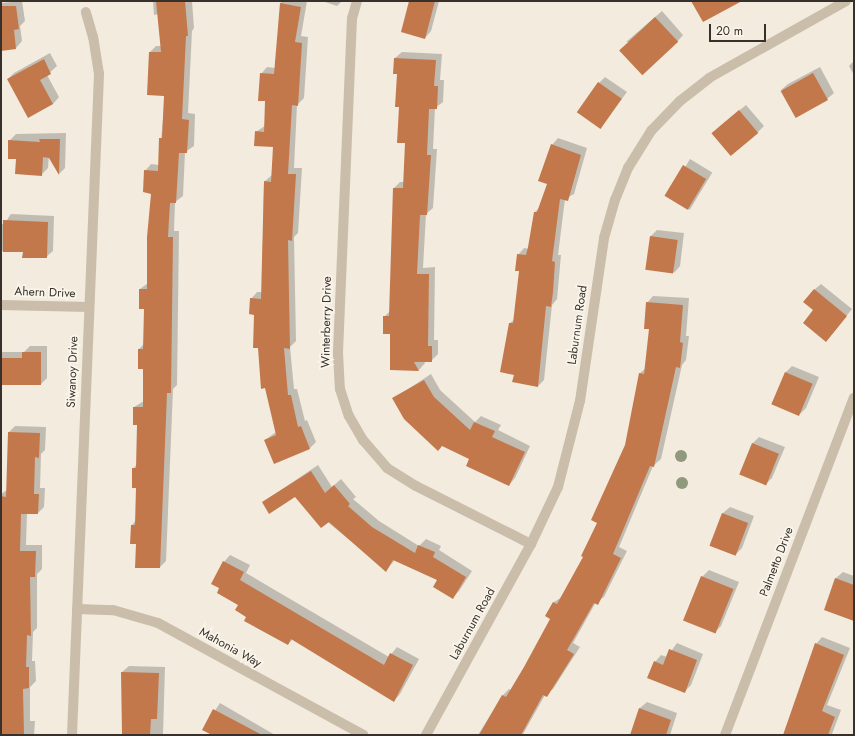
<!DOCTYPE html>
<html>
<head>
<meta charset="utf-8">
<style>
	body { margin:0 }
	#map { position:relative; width:855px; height:736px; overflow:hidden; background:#f2ebde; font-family:Jost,sans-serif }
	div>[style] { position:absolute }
	.shadow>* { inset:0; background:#0003; transform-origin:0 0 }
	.building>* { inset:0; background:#c3784c; transform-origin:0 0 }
	.minor>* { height:10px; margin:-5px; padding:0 5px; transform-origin:5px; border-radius:5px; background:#cabdaa }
	.trees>* { width:12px; height:12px; margin:-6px; border-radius:50%; background:#91997d }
	span { translate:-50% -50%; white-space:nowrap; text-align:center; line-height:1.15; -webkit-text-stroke:3.5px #faf5eb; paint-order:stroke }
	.street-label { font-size:12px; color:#38302a }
	.frame { position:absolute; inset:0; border:2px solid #38302a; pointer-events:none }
	.scale { position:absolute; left:709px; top:24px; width:57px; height:18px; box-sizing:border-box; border:2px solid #38302a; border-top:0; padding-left:5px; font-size:12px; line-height:14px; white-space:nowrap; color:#38302a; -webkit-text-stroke:3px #faf5eb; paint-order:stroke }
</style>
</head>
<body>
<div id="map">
	<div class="shadow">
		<i style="clip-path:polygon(22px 1px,25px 21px,20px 26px,22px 41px,16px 48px,1px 50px,1px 3px)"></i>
		<i style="clip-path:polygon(153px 1px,192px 1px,194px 28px,192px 31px,188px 113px,195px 114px,194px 146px,185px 152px,183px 196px,175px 202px,174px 231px,179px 231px,177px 385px,173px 389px,166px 561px,160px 567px,137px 543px,132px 525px,136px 520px,137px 487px,133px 469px,137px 464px,138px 424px,134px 407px,144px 401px,144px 368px,139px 349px,144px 344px,145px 308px,140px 289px,148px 283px,152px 194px,145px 171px,151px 164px,159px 165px,165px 95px,150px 52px,156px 46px,162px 46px,159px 14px,154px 15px)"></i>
		<i style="clip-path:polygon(281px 1px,307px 1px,301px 36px,308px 37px,304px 98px,297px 105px,294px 168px,302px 168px,298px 233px,294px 237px,296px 341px,290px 347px,294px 389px,297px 389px,305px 421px,307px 420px,316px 442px,309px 449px,265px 440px,276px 432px,251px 299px,257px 292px,262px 292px,264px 182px,272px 175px,274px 146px,256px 132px,266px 125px,267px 100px,261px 74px,267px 67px,275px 68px)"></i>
		<i style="clip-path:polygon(322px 1px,342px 1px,337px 6px)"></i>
		<i style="clip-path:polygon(410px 1px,439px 1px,431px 31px,425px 38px)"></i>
		<i style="clip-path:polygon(662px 11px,683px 35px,677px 42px,626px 42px)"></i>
		<i style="clip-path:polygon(402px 52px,442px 54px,440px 80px,444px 80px,443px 102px,435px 108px,433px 149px,437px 149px,433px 208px,426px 214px,423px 268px,435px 267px,434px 340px,438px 340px,438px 354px,431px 361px,424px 361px,425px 363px,419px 370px,391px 369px,391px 333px,384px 317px,390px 311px,394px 188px,400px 182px,405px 182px,406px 142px,395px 58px)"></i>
		<i style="clip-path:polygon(50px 53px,57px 66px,47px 75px,59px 97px,53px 104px,28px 117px,8px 79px,14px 73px)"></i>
		<i style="clip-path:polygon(854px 61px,854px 75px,849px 66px)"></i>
		<i style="clip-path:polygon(820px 67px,834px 93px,827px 99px,781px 90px,788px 84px)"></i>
		<i style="clip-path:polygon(605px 77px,627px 92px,601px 127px,599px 83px)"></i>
		<i style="clip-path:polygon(746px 105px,764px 126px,757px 133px,719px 127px)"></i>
		<i style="clip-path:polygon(66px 133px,65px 168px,59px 174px,49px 155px,48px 168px,42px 174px,17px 158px,9px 141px,16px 134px)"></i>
		<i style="clip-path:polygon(558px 138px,587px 148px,574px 194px,565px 199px,558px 255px,561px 255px,557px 299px,552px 305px,544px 380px,538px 386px,515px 374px,510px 323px,515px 319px,520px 270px,518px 255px,524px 248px,529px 249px,535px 212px,540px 207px,548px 183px,552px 145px)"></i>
		<i style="left:690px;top:159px;width:26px;height:44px;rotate:31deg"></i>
		<i style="clip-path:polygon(11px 214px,54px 216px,53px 251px,46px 257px,24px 251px,1px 251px,1px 224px,4px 224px)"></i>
		<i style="clip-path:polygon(657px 230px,684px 233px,680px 266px,674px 273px,650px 237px)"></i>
		<i style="clip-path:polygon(821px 284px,852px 309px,832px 334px,815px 310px,814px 290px)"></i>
		<i style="clip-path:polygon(653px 296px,689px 298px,686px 336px,689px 336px,686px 360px,682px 365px,661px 459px,653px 466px,619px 547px,627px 551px,604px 597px,596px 602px,573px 643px,580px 647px,553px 689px,545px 695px,523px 734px,525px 735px,478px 735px,503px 695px,509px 689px,511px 690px,552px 619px,546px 615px,554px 602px,562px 597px,585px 557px,626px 445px,640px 373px,646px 368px,650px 328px,647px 303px)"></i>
		<i style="clip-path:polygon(30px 346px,47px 346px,47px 378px,41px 384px,1px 377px,1px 352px,24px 352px)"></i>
		<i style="clip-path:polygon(792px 366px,819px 377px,806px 408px,799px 415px,786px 372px)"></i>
		<i style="clip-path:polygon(431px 374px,440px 390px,475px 422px,481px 416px,501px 425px,498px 430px,530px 446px,515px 478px,509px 485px,393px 399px)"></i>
		<i style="clip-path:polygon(15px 426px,46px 427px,45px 450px,41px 454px,40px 488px,45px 488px,44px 507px,38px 513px,27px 513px,26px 545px,42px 545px,42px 569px,37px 574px,37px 628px,33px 632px,32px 661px,35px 661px,36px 681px,30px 687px,30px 721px,35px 721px,34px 735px,1px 735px,1px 494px,7px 490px,9px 432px)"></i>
		<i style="clip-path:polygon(759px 437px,785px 447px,772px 478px,766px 484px,740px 473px,753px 443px)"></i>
		<i style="clip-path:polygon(318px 465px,332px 487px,341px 479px,356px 497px,353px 499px,379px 521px,419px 546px,426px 539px,441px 546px,439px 550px,472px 571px,459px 591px,452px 598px,438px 580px,395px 560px,386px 570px,296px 496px,263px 502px)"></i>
		<i style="clip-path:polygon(730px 507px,754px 516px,742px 548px,736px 554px,711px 545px,723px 513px)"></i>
		<i style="clip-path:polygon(230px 555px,250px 565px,246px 573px,389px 657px,397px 647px,419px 659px,400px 694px,394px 701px,293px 639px,288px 644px,247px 616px,240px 604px,220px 588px,224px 562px)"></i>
		<i style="clip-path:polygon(709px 570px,739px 582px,721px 626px,715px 632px,702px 577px)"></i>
		<i style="clip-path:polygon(843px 572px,854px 576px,854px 616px,825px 609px,836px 578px)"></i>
		<i style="clip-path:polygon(822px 637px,850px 648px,827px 705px,841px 710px,832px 734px,785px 735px,816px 644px)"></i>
		<i style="clip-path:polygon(677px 643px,703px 654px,691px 685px,684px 692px,655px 662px,661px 655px,667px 657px)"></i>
		<i style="clip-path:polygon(129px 666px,165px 667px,163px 735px,123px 735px,122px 672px)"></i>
		<i style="clip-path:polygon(647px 702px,677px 713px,670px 735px,631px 735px,640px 708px)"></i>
		<i style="clip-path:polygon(220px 703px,275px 735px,214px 735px,203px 729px)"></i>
	</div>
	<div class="building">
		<i style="clip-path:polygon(156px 1px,185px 1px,188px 36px,186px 36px,182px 119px,189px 120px,187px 153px,179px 153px,176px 203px,170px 203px,168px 237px,173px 237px,171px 393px,167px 393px,160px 568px,135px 568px,136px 544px,130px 544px,131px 525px,135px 525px,136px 488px,132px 488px,132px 468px,136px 468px,137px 425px,133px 425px,133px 407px,143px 407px,143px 369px,138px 369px,138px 349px,143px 349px,144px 309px,139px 309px,139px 289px,147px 289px,147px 237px,151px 194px,143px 192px,144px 170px,158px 171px,159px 138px,162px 138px,164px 96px,147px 95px,149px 52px,161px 52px)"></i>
		<i style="clip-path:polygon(409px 1px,435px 1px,425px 39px,401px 32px)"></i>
		<i style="clip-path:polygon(691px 1px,742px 1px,703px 22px)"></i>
		<i style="clip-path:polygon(280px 3px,301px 7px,295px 42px,302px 43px,298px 106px,292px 105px,288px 174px,296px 174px,292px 241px,288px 240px,290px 349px,284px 348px,288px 395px,291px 395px,298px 427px,301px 426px,310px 449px,274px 464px,264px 440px,276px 435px,265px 388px,261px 389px,258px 348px,253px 348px,254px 315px,249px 314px,250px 298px,261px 299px,264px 181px,271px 182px,273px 147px,254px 146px,255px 131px,264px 132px,265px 101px,258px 101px,260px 73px,274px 74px)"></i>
		<i style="clip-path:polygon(1px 6px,16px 6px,19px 29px,14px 30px,16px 49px,1px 51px)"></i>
		<i style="left:655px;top:17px;width:34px;height:49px;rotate:47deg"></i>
		<i style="clip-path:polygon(394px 58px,436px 60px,434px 86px,438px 86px,437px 109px,429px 109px,427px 155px,431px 155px,427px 215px,420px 215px,417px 274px,429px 274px,428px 346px,432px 346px,432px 362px,414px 362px,419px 371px,390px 370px,390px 334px,383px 334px,383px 316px,389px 316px,393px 188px,403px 188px,405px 143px,397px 143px,399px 107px,395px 107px,397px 74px,393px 74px)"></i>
		<i style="clip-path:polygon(44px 59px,51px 74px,40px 80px,53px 104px,28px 118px,7px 79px)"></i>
		<i style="left:813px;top:73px;width:31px;height:37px;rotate:61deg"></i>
		<i style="left:598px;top:82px;width:29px;height:37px;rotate:35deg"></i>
		<i style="left:739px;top:110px;width:30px;height:36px;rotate:50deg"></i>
		<i style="clip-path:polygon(39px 139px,60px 139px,59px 175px,49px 158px,43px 157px,42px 176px,15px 174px,16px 159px,8px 159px,8px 140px,40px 142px)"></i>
		<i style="clip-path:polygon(551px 144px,581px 155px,568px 201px,560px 199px,552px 261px,555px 262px,553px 292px,551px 307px,546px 306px,538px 387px,512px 382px,514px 375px,500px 372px,509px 323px,513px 323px,519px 271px,515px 271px,517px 254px,526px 255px,528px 247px,534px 212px,537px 212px,547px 184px,538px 181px)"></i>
		<i style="left:683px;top:165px;width:27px;height:36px;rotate:31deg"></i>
		<i style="clip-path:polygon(3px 220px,48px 222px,47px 258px,22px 258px,23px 252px,3px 252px)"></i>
		<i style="left:650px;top:236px;width:28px;height:34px;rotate:8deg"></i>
		<i style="clip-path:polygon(814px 289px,847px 316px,826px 342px,803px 323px,813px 310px,803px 302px)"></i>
		<i style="clip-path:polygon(646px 302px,683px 305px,680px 342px,683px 343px,680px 368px,676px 367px,654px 467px,650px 466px,613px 554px,621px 558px,598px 605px,594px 603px,567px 650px,574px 654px,547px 697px,543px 695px,521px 735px,479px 735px,502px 695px,506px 697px,524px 667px,550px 619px,545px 616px,553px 602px,557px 604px,583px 557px,581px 556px,597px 523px,591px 520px,625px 445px,639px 373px,644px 374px,649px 329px,644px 329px)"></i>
		<i style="clip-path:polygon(22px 352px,41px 352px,41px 385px,1px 385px,1px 358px,22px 358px)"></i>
		<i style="left:785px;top:372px;width:30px;height:35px;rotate:23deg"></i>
		<i style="clip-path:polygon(424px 380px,434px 397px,470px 430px,474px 422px,495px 431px,492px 437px,525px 452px,509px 486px,466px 466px,469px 459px,442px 446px,438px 451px,404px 419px,392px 398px)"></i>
		<i style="clip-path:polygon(8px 432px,40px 433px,39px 458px,35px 457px,34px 494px,39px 494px,38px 514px,21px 514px,20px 551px,36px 551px,35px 577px,30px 577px,31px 636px,27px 635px,26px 667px,29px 667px,29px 688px,23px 689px,24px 735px,1px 735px,1px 496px,6px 497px)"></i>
		<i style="left:752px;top:443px;width:29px;height:34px;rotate:22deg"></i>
		<i style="clip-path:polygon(311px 471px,325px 493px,334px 485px,350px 504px,348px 506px,372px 527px,415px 553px,418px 545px,435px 552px,433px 557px,466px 577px,453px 599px,433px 587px,437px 580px,393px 560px,386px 572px,329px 522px,321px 528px,295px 497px,269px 514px,262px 502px)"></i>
		<i style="left:722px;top:513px;width:28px;height:35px;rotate:21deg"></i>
		<i style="clip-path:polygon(223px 561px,244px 572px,240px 580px,384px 665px,390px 653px,413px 665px,394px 702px,291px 639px,288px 645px,244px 621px,246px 617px,235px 610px,238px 605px,217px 593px,219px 588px,211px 584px)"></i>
		<i style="left:701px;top:576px;width:35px;height:48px;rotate:22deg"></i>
		<i style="clip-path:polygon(835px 578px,854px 585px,854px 621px,824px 610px)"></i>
		<i style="clip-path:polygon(815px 643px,844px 655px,822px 711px,835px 717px,828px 735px,783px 735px)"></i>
		<i style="clip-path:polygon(669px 649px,697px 660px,685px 693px,647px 678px,654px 661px,663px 665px)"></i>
		<i style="clip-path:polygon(121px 672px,159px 673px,157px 719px,151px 719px,150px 735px,122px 735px)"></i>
		<i style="clip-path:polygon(639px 708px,671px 720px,666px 735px,630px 735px)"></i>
		<i style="clip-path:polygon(213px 709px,262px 735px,212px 735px,202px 730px)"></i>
	</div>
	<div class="minor">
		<i style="left:357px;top:1px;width:18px;rotate:106deg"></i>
		<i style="left:352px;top:18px;width:335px;rotate:92.4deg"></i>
		<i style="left:338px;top:353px;width:36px;rotate:87deg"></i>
		<i style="left:340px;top:389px;width:28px;rotate:72deg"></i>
		<i style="left:349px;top:416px;width:28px;rotate:60deg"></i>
		<i style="left:363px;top:440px;width:37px;rotate:49deg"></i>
		<i style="left:387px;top:468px;width:34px;rotate:32deg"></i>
		<i style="left:416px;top:486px;width:129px;rotate:26.8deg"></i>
		<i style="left:1px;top:305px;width:88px;rotate:1.3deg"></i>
		<i style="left:77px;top:609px;width:36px;rotate:2deg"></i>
		<i style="left:113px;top:610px;width:47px;rotate:16.1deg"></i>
		<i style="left:158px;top:623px;width:234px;rotate:28.6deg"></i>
		<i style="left:72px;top:735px;width:662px;rotate:-87.66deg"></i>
		<i style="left:99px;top:74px;width:37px;rotate:-99deg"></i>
		<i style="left:93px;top:37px;width:26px;rotate:-106deg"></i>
		<i style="left:426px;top:735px;width:218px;rotate:-61.2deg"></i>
		<i style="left:531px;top:544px;width:63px;rotate:-64.7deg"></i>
		<i style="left:558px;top:487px;width:89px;rotate:-75.7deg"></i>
		<i style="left:580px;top:401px;width:165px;rotate:-81.6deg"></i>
		<i style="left:604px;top:238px;width:40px;rotate:-74deg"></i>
		<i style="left:615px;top:200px;width:35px;rotate:-68deg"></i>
		<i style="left:628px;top:168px;width:44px;rotate:-58.1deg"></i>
		<i style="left:651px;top:131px;width:42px;rotate:-46deg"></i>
		<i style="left:680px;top:101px;width:37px;rotate:-38deg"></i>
		<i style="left:709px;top:78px;width:157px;rotate:-29.3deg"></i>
		<i style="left:725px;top:735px;width:361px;rotate:-69.1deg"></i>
	</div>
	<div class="trees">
		<i style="left:681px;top:456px"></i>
		<i style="left:682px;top:483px"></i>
	</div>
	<div class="street-label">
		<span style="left:45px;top:293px;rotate:2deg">Ahern Drive</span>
		<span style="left:327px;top:322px;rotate:-89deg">Winterberry Drive</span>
		<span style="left:578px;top:325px;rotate:-82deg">Laburnum Road</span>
		<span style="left:73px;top:372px;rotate:-88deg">Siwanoy Drive</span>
		<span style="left:777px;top:562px;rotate:-69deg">Palmetto Drive</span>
		<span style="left:473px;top:624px;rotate:-61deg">Laburnum Road</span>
		<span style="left:230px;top:648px;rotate:29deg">Mahonia Way</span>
	</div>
	<div class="frame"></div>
	<div class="scale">20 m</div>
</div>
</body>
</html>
